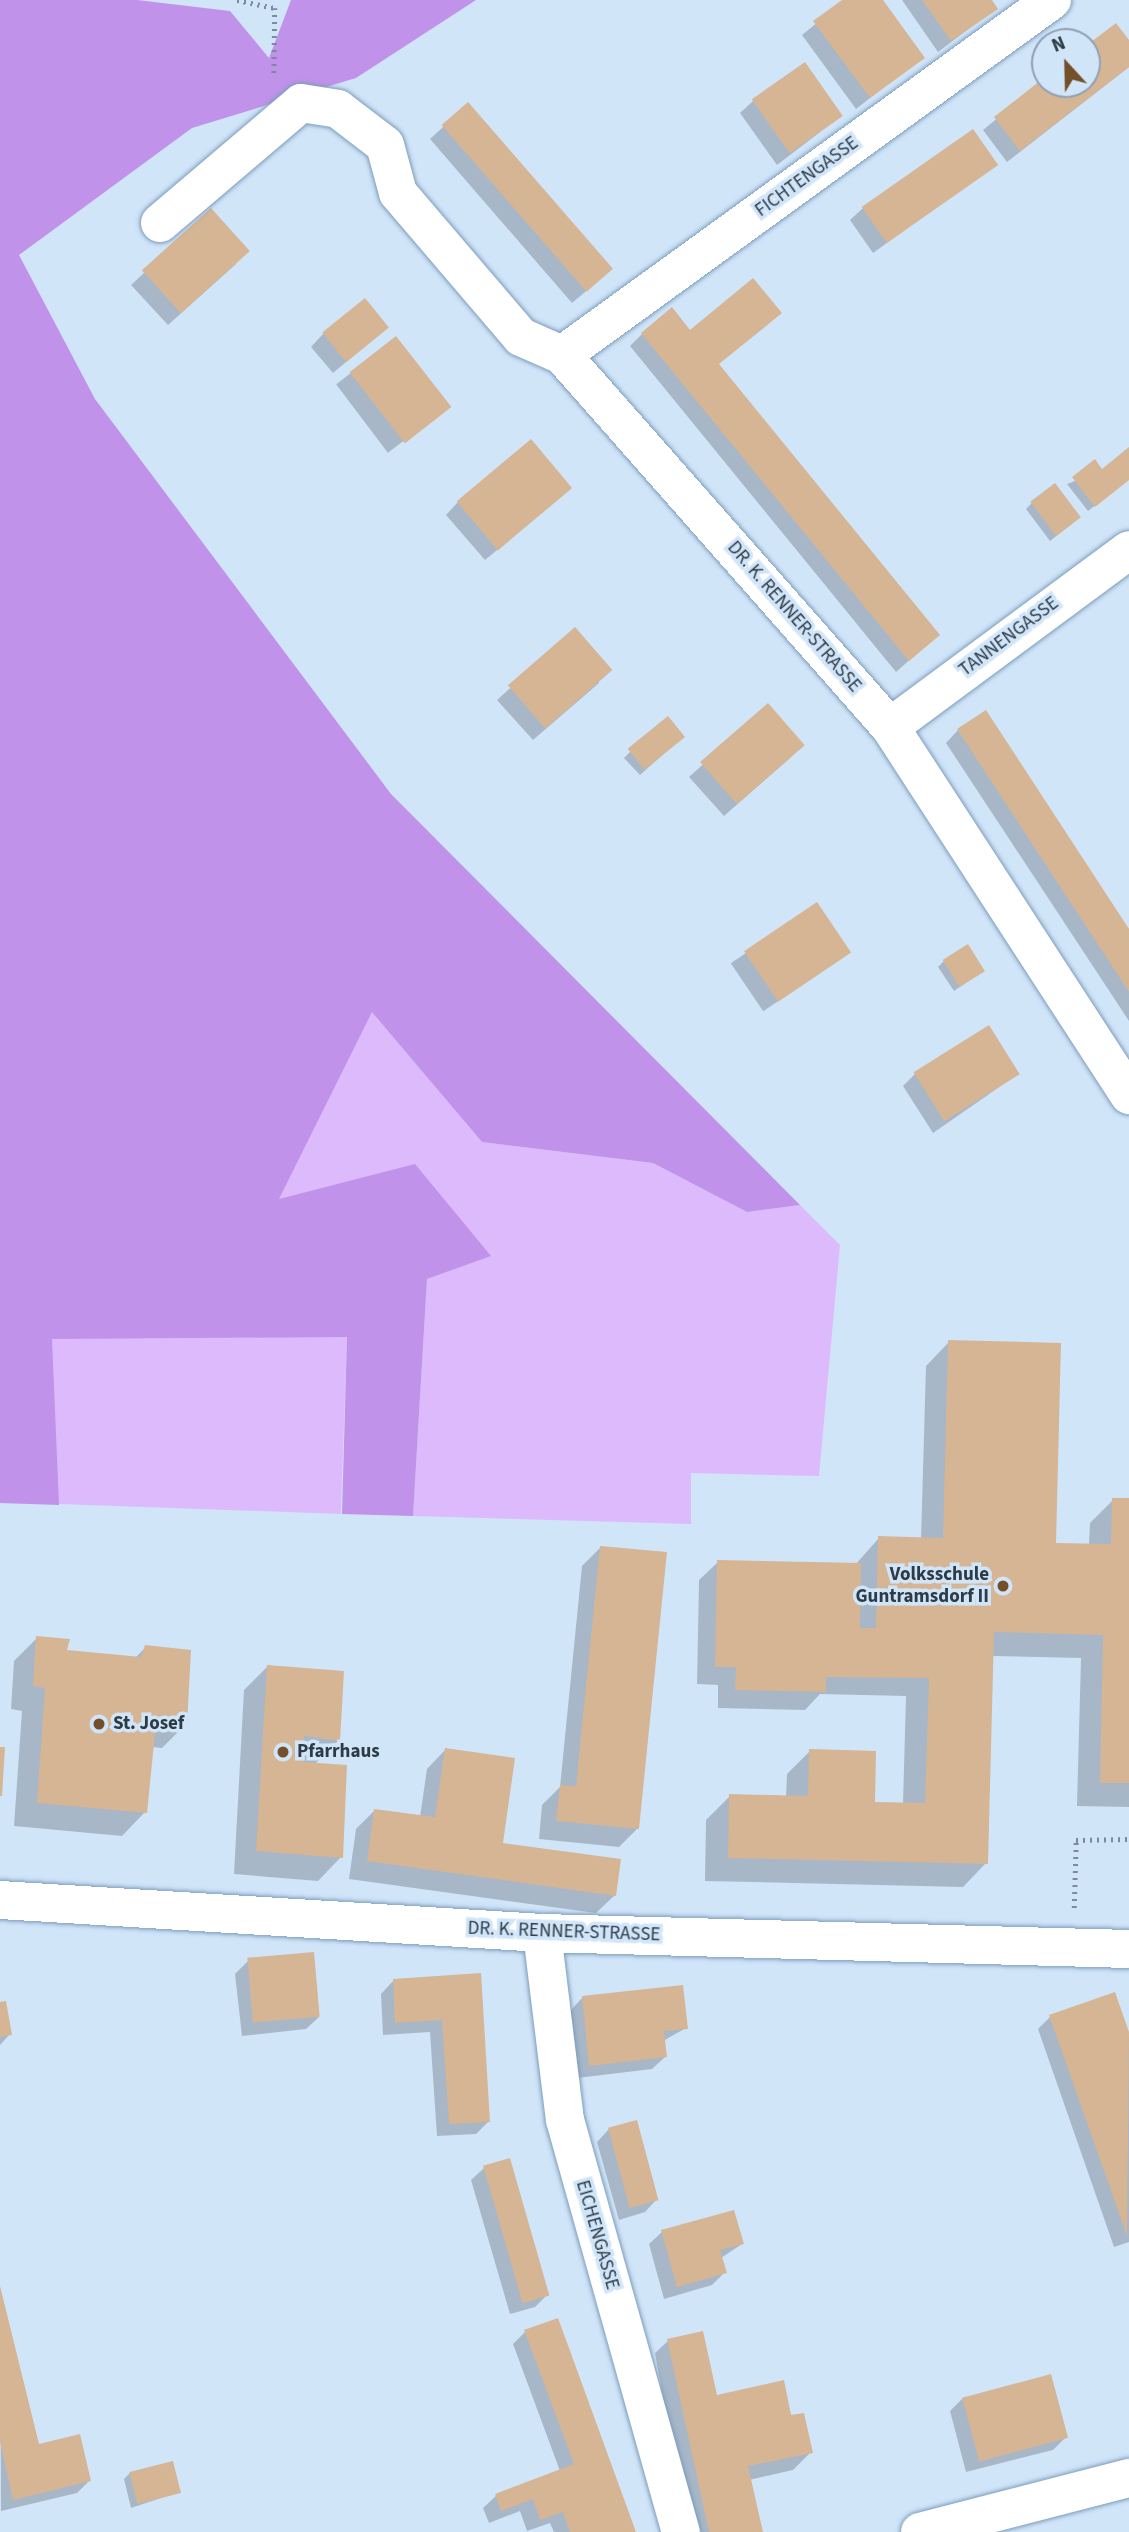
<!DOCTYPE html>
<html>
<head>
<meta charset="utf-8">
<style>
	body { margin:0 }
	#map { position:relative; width:1129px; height:2532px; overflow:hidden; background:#d1e5f9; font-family:"Source Sans 3",sans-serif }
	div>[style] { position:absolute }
	.green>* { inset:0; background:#dcbafc; transform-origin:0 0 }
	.forest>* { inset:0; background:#c192ea }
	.shadow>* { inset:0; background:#0003; transform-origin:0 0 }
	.building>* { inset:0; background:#d5b594; transform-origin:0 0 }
	.path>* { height:4.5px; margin-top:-2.25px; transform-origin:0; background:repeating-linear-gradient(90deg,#7a8b9b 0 2px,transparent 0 7px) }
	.roads { filter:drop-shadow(0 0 2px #7d9dbc) drop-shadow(0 0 2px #7d9dbc) }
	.minor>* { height:38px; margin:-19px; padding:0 19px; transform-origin:19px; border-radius:19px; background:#fff }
	.dots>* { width:19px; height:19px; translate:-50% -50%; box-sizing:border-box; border:4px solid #d1e5f9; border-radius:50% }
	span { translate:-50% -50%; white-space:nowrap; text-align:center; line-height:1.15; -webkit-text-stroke:7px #d1e5f9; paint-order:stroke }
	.street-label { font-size:19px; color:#2d3b47 }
	.poi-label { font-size:19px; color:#2d3b47; font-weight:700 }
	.right { translate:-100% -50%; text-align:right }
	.left { translate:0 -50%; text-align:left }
	.north { position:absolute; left:1031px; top:28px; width:70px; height:70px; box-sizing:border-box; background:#d1e5f9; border:2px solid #8fa1b2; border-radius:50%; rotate:338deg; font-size:19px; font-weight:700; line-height:28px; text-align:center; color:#2d3b47 }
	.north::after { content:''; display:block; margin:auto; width:24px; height:32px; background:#735029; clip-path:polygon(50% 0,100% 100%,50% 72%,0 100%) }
</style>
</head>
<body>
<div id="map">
	<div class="green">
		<i style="clip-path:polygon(372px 1011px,482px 1142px,653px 1163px,747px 1212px,800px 1205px,840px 1245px,819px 1476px,691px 1473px,691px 1524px,413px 1516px,427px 1279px,490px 1255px,278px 1199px)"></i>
		<i style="left:347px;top:1337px;width:177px;height:295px;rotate:92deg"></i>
	</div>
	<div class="forest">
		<i style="clip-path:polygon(0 0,137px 0,230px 11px,269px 58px,291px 0,476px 0,356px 78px,192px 128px,19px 255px,95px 399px,391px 794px,800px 1205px,747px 1212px,653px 1163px,482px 1142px,372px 1012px,279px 1199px,415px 1164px,491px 1256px,427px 1279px,413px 1516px,342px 1514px,347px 1337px,52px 1339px,59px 1505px,0 1503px)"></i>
	</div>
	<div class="shadow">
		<i style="clip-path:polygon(845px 0,881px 0,923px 57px,856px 109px,802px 35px)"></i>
		<i style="clip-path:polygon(902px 0,990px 0,996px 8px,938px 52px)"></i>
		<i style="clip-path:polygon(1129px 43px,1129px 67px,1007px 162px,983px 130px,1045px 79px,1087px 84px,1087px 47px)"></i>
		<i style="clip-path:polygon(753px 101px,841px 116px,777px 165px,740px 113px)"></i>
		<i style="clip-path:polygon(467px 105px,598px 281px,572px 303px,430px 139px)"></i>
		<i style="clip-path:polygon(996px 164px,873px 253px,850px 220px,863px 208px)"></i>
		<i style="clip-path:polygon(211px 211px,236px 264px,168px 325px,131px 285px)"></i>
		<i style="clip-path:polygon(767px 325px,717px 365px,938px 635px,896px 672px,630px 346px,642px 334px)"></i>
		<i style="clip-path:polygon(386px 328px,333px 373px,311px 347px,323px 334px)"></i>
		<i style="left:396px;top:339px;width:86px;height:75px;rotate:53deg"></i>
		<i style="clip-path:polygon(1129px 449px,1129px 479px,1088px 511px,1067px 484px,1101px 471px)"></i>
		<i style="clip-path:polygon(557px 500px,485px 560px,446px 515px,458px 502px)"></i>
		<i style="clip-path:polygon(1032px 503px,1073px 523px,1050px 541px,1026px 509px)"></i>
		<i style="clip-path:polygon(575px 630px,599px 683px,533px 740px,497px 700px)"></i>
		<i style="clip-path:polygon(768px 706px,790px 758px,724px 816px,689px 777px)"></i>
		<i style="clip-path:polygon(958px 730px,1129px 929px,1129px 1021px,946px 743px)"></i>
		<i style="clip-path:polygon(677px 742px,640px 775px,624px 758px,630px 752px)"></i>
		<i style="left:817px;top:905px;width:58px;height:104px;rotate:56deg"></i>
		<i style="clip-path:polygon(944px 961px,983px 971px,954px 991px,938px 967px)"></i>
		<i style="clip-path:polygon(915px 1074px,1018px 1074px,933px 1133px,903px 1086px)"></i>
		<i style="clip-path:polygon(949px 1342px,1054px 1545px,1089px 1545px,1090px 1523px,1113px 1500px,1129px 1500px,1129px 1807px,1077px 1806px,1081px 1658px,992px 1656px,986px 1863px,963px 1887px,705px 1881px,706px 1820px,730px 1796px,786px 1798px,787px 1774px,810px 1751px,874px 1804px,903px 1804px,906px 1696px,820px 1694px,805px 1710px,718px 1708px,718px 1685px,697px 1684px,699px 1580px,718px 1562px,855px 1565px,879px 1538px,921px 1539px,926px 1366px)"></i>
		<i style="clip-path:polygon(600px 1548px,637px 1829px,619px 1847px,539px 1839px,542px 1805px,560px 1787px,582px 1566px)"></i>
		<i style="clip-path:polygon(37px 1638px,64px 1651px,135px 1658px,146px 1647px,185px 1725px,162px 1748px,152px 1747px,145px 1812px,122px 1836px,14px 1826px,22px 1711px,11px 1709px,14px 1661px)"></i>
		<i style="clip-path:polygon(267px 1667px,338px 1741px,315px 1764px,341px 1857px,318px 1881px,234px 1874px,244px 1690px)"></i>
		<i style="clip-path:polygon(445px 1750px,501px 1845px,615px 1895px,596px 1913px,349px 1879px,356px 1829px,375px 1810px,420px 1817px,427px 1769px)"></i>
		<i style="clip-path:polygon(248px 1961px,319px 2017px,306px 2029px,242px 2036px,235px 1974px)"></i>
		<i style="clip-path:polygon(479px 1975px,489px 2121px,476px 2134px,437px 2136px,430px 2032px,383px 2035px,381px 1994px,393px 1981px)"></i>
		<i style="clip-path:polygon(1114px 1995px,1129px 2038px,1129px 2242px,1114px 2247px,1038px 2029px,1050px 2017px)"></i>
		<i style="clip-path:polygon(582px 1998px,686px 2028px,663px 2041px,665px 2057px,652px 2069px,577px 2078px,570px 2011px)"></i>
		<i style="clip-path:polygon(0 2004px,10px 2034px,0 2045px)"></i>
		<i style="clip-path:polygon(609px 2129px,657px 2199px,645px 2212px,619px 2220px,597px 2142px)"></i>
		<i style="clip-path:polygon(484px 2168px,548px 2294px,535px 2307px,510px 2314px,471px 2180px)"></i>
		<i style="clip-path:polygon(662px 2232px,742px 2244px,721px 2258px,725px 2272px,712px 2285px,664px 2299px,649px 2244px)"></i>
		<i style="clip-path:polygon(0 2291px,37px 2446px,89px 2481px,77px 2493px,1px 2511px)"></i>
		<i style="clip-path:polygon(525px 2332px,634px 2532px,554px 2532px,550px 2523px,527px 2531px,520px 2511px,489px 2523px,483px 2508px,496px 2496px,560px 2471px,513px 2344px)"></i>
		<i style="clip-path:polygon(668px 2341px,715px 2397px,789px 2414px,811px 2452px,793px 2470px,749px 2480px,761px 2532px,687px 2532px,655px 2353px)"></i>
		<i style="clip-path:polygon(963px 2398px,1066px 2437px,1053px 2450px,966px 2472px,950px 2411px)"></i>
		<i style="clip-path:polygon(130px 2473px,179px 2492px,131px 2508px,124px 2479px)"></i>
	</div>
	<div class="building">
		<i style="clip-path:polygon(842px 0,883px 0,925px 58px,870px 98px,813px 21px)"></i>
		<i style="clip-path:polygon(922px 0,992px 0,998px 9px,951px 41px)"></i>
		<i style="clip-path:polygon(1116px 23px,1129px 40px,1129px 67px,1020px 151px,994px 117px,1045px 77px,1045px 84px,1087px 84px,1087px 45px)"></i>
		<i style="left:805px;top:62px;width:66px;height:65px;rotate:55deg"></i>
		<i style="left:468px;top:102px;width:221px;height:35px;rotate:49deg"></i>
		<i style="left:973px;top:129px;width:44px;height:136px;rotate:55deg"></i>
		<i style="left:211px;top:208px;width:58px;height:93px;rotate:48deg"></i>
		<i style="clip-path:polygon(753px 278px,782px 313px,719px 364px,940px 635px,909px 661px,641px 333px,672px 307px,690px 330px)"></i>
		<i style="left:365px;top:298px;width:38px;height:55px;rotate:51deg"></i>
		<i style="left:396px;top:336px;width:90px;height:59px;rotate:52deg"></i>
		<i style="left:531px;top:439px;width:64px;height:97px;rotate:50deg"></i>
		<i style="clip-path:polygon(1129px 447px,1129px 480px,1095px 507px,1072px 477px,1095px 459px,1102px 469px)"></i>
		<i style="left:1055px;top:483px;width:43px;height:31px;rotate:53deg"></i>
		<i style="left:575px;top:627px;width:57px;height:89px;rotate:49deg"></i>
		<i style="left:768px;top:703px;width:56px;height:90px;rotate:49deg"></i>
		<i style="clip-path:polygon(986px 710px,1129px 929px,1129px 992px,957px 729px)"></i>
		<i style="left:668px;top:716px;width:27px;height:52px;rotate:51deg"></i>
		<i style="left:817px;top:902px;width:61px;height:88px;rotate:56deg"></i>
		<i style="left:968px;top:944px;width:32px;height:30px;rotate:58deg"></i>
		<i style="left:989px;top:1025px;width:58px;height:89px;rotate:58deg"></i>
		<i style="clip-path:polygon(948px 1340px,1061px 1343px,1056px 1543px,1111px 1544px,1112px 1498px,1129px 1498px,1129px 1783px,1100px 1783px,1103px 1635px,994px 1632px,988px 1864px,728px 1858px,729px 1794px,808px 1796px,809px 1749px,876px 1751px,875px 1802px,925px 1803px,929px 1678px,826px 1677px,826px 1692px,735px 1690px,736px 1667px,715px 1667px,717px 1560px,861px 1563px,860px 1628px,876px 1628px,878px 1536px,943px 1538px)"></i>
		<i style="clip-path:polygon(600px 1546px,667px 1552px,639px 1829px,556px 1821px,560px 1785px,576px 1786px)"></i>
		<i style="clip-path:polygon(36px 1636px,70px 1639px,67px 1650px,141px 1657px,145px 1645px,191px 1650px,187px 1725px,156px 1723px,147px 1813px,37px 1803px,45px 1688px,33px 1686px)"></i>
		<i style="clip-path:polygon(267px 1665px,344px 1671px,340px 1741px,304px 1736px,303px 1762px,347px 1765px,343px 1858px,256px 1851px)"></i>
		<i style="clip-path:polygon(0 1747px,5px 1747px,2px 1796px,0 1796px)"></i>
		<i style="clip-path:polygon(445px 1748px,515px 1758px,503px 1843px,621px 1859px,616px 1896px,367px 1861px,374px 1809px,435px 1817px)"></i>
		<i style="left:314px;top:1952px;width:65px;height:67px;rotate:85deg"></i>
		<i style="clip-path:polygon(481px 1973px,490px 2122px,449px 2124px,442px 2020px,395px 2023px,393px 1979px)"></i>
		<i style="clip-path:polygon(683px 1985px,688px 2029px,664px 2031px,667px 2057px,589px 2066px,582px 1996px)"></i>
		<i style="clip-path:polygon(1115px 1992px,1129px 2032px,1127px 2236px,1049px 2015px)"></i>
		<i style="clip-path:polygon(6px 2001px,12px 2035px,0 2037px,0 2002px)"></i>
		<i style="left:637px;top:2120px;width:83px;height:30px;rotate:75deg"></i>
		<i style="left:510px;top:2158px;width:143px;height:28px;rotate:74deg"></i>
		<i style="clip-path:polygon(734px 2210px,744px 2244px,720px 2250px,727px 2273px,677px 2287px,661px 2230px)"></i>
		<i style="clip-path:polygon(0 2286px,39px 2444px,80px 2434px,91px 2481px,13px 2500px,0 2442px)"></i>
		<i style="clip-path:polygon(558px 2318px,589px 2403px,636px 2532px,570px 2532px,563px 2512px,540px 2520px,533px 2499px,501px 2511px,495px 2494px,574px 2464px,524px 2330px)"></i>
		<i style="clip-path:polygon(703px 2331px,717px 2395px,784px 2380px,791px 2415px,804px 2413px,813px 2453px,748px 2466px,763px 2532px,709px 2532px,667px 2339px)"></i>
		<i style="left:1051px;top:2374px;width:66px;height:92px;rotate:75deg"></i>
		<i style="left:173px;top:2461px;width:33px;height:45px;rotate:76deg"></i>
	</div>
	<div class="path">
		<i style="left:237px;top:0;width:39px;rotate:12deg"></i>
		<i style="left:275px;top:8px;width:68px;rotate:90.8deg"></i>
		<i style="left:1074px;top:1908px;width:68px;rotate:-88.3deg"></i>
		<i style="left:1076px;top:1840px;width:53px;rotate:-1.1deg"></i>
	</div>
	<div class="roads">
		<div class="minor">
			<i style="left:160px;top:223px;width:185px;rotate:-40.4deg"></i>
			<i style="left:301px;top:103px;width:37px;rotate:9deg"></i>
			<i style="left:338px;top:109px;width:59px;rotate:37.5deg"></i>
			<i style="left:385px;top:145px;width:50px;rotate:74.8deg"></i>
			<i style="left:398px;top:193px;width:189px;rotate:49.5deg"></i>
			<i style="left:521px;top:337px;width:45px;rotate:23.7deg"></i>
			<i style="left:562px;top:355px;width:496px;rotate:48.6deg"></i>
			<i style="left:890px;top:727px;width:439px;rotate:57deg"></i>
			<i style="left:562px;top:355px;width:605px;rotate:-35.92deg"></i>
			<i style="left:890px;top:727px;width:297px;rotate:-36.5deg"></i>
			<i style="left:0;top:1900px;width:543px;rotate:3.48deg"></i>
			<i style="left:542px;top:1933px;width:587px;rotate:1.56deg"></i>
			<i style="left:542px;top:1933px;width:188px;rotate:83deg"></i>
			<i style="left:565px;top:2120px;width:428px;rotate:74.3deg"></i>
			<i style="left:920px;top:2532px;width:216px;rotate:-14.5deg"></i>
		</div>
	</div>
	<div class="dots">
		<i style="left:1003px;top:1586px;background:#735029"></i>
		<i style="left:99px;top:1724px;background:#735029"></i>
		<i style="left:283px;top:1752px;background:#735029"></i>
	</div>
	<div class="street-label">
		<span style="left:807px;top:177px;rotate:-36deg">FICHTENGASSE</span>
		<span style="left:794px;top:617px;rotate:49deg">DR. K. RENNER-STRASSE</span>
		<span style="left:1009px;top:637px;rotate:-37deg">TANNENGASSE</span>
		<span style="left:564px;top:1932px;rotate:2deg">DR. K. RENNER-STRASSE</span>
		<span style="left:597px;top:2235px;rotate:74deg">EICHENGASSE</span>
	</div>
	<div class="poi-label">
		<span class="right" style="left:989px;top:1586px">Volksschule<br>Guntramsdorf II</span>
		<span class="left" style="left:113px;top:1724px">St. Josef</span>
		<span class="left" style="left:297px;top:1752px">Pfarrhaus</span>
	</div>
	<div class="north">N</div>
</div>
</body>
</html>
